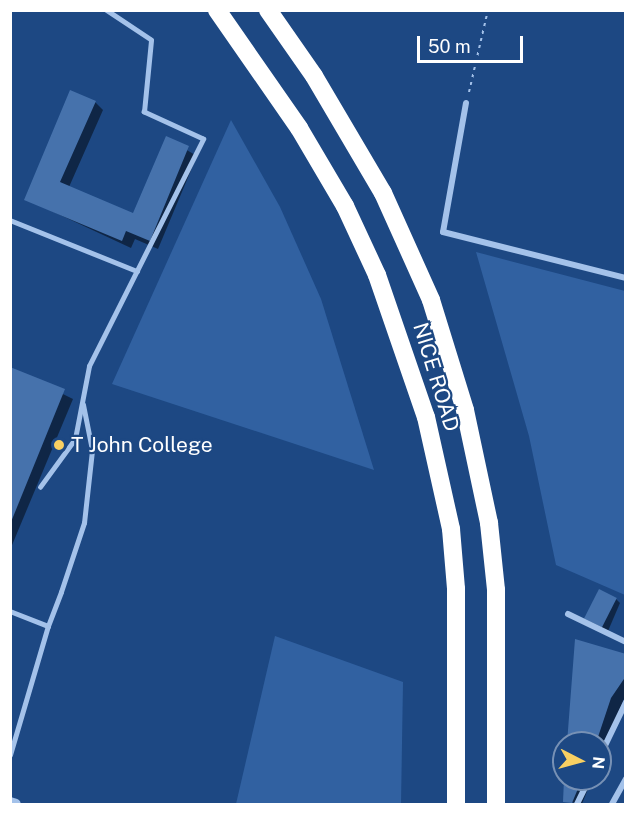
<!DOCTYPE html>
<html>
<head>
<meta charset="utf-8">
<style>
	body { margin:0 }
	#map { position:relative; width:636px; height:815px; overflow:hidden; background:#1d4883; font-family:"Public Sans",sans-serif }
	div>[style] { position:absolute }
	.green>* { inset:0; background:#3161a1 }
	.shadow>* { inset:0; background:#0007 }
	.building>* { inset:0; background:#4672ac; transform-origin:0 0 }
	.path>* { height:2px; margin-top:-1px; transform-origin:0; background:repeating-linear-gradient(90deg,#a4c2ea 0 3px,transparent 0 7.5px) }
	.service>* { height:4.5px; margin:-2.25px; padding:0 2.25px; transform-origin:2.25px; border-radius:2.25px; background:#a4c2ea }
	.minor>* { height:6px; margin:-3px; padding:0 3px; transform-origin:3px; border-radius:3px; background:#a4c2ea }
	.tertiary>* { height:10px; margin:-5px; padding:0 5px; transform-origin:5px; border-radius:5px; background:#a4c2ea }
	.motorway>* { height:18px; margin:-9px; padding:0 9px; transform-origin:9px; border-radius:9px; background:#fff }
	.dots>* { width:16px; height:16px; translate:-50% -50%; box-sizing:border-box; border:3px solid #1d4883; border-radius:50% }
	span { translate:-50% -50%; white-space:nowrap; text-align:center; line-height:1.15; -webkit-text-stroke:4.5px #1d4883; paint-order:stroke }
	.street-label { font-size:21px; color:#fff }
	.poi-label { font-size:21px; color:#fff }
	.left { translate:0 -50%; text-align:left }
	.frame { position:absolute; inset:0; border:12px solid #fff; pointer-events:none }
	.north { position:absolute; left:552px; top:731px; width:60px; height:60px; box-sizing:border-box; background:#1d4883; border:2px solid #7791b5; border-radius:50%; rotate:96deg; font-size:16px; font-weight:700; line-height:24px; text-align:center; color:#fff }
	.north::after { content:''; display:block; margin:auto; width:21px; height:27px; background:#f9d062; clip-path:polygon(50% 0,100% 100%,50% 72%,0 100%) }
	.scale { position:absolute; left:417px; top:36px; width:106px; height:27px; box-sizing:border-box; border:3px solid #fff; border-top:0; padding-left:8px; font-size:18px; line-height:21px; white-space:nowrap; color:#fff; -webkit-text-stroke:4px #1d4883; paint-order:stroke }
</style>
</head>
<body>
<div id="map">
	<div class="green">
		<i style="clip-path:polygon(231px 120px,280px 207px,321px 299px,374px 470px,112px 384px)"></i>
		<i style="clip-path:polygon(476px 252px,625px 291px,625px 595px,556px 565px,529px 436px)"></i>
		<i style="clip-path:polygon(275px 636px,403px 682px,401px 804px,236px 804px)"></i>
	</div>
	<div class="shadow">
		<i style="clip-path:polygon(95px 102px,103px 110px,69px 187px,134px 215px,166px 138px,197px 156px,158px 249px,135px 239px,131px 248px,26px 199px)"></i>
		<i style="clip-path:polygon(10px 368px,73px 399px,10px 550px)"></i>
		<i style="clip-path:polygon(616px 599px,620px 603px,608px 631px,591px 623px)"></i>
		<i style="clip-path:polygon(576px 641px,626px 657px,626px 694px,600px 757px,600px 743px,569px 743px)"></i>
		<i style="clip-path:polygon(566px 779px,592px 779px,582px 804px,564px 801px)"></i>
	</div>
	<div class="building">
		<i style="clip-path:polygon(70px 90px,96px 101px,60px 182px,133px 213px,166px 136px,189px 146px,150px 241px,126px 231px,122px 241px,24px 200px)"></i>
		<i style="clip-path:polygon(10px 367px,65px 389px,11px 522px,10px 522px)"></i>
		<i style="left:599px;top:589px;width:20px;height:33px;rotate:27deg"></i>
		<i style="clip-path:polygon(575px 639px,626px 654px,626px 676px,611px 698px,596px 743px,567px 743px)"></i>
		<i style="clip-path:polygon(564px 779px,582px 779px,572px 803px,563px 802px)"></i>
	</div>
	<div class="path">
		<i style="left:469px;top:92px;width:84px;rotate:-77deg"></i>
	</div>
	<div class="service">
		<i style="left:10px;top:220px;width:137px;rotate:21.9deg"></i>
		<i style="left:40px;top:487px;width:59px;rotate:-53.9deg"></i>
		<i style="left:75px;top:439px;width:74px;rotate:-79.1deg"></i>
		<i style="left:89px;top:366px;width:254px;rotate:-63.3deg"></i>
		<i style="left:203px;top:139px;width:65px;rotate:-155.4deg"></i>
		<i style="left:144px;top:112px;width:72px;rotate:-84.4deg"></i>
		<i style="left:151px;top:40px;width:54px;rotate:-146.3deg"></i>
		<i style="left:10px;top:611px;width:41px;rotate:21.5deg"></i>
		<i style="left:48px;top:626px;width:36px;rotate:-69deg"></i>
		<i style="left:61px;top:592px;width:73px;rotate:-71.6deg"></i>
		<i style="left:84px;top:523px;width:73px;rotate:-83.7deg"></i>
		<i style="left:92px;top:450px;width:46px;rotate:-101.3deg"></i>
		<i style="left:10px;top:755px;width:134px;rotate:-73.6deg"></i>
	</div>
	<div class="minor">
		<i style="left:466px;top:103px;width:131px;rotate:100.1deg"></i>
		<i style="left:443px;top:232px;width:189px;rotate:14.1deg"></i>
		<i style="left:568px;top:614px;width:64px;rotate:25.8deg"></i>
		<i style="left:600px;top:756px;width:60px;rotate:-64.3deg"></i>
		<i style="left:577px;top:804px;width:28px;rotate:-64deg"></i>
		<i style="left:612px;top:804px;width:29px;rotate:-61deg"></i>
	</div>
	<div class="tertiary">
		<i style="left:10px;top:802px;width:6px;rotate:18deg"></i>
	</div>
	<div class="motorway">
		<i style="left:217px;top:10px;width:144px;rotate:55.2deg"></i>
		<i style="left:299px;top:128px;width:91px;rotate:59.5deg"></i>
		<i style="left:345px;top:206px;width:76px;rotate:65.1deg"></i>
		<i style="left:377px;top:275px;width:150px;rotate:71deg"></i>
		<i style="left:426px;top:417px;width:115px;rotate:77.4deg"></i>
		<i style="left:451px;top:529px;width:60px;rotate:85.2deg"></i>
		<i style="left:456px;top:589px;width:215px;rotate:90deg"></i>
		<i style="left:268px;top:10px;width:80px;rotate:55.1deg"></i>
		<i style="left:314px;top:76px;width:136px;rotate:59.5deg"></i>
		<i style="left:383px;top:193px;width:117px;rotate:65.8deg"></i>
		<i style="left:431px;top:300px;width:115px;rotate:72.8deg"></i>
		<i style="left:465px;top:410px;width:116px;rotate:78deg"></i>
		<i style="left:489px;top:523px;width:67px;rotate:84deg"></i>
		<i style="left:496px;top:590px;width:214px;rotate:90deg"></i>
	</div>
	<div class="dots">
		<i style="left:59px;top:445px;background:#f9d062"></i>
	</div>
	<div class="street-label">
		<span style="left:436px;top:377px;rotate:73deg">NICE ROAD</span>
	</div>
	<div class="poi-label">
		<span class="left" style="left:71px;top:445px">T John College</span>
	</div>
	<div class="frame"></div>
	<div class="north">N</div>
	<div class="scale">50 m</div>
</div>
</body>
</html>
